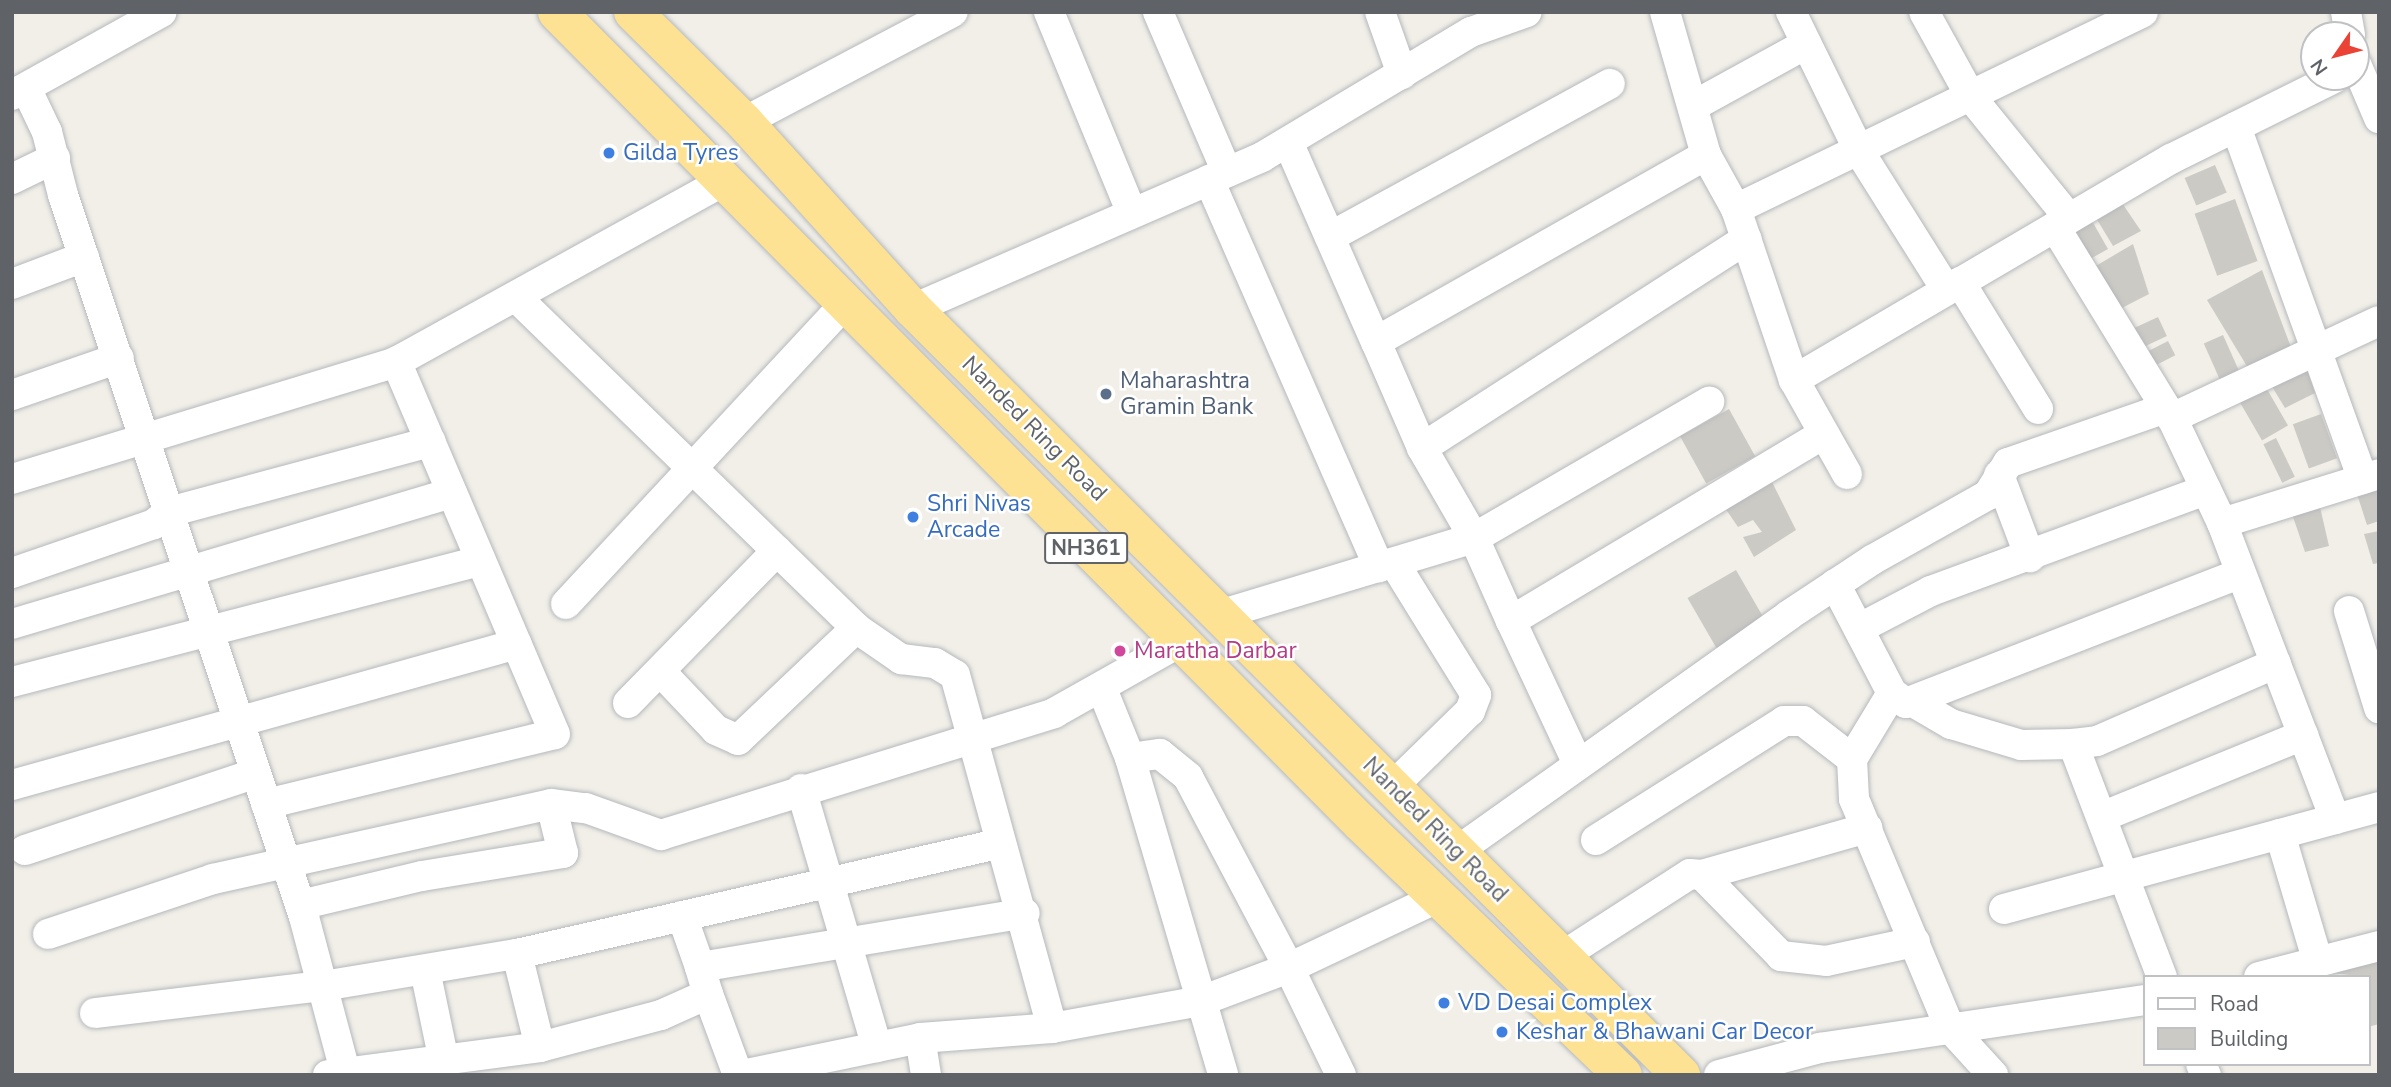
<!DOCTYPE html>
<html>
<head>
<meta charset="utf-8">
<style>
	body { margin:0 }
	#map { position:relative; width:2391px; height:1087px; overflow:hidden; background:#f1efe8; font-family:"Nunito Sans",sans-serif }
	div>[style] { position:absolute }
	.building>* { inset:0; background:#cccac5; transform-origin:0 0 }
	.roads { filter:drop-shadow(0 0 2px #b5b8bc) drop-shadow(0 0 2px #b5b8bc) }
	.minor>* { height:30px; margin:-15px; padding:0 15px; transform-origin:15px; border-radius:15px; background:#fff }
	.highway>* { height:38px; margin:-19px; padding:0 19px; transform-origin:19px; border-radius:19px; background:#fde293 }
	.dots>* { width:19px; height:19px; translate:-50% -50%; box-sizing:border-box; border:4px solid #fff; border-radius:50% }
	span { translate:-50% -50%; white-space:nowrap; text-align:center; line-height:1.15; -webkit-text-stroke:5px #fff; paint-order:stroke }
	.shield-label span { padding:2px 5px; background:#fff; border:2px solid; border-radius:5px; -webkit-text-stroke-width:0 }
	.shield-label { font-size:21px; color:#5f6368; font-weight:700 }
	.shop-label { font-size:23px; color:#366cbe }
	.left { translate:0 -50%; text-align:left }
	.service-label { font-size:23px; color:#4e5e75 }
	.street-label { font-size:23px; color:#5f6368 }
	.hotel-label { font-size:23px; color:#b23c85 }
	.frame { position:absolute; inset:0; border:14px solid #5f6368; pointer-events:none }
	.legend { position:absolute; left:2143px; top:975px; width:228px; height:91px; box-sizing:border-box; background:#fff; border:2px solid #bfc1c3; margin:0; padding:9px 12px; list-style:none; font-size:21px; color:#5f6368 }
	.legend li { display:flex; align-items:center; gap:14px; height:35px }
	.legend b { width:35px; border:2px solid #bfc1c3 }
	.north { position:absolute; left:2300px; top:21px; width:70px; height:70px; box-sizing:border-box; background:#fff; border:2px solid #bfc1c3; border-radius:50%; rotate:235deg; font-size:19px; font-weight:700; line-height:28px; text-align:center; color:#5f6368 }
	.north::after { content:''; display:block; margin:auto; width:24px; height:32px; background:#ea4335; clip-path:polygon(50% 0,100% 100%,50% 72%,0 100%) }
</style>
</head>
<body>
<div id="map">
	<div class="building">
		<i style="left:2215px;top:165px;width:30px;height:33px;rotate:67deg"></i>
		<i style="left:2235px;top:199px;width:66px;height:43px;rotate:70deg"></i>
		<i style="clip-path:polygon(2120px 200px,2141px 231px,2113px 246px,2096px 218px)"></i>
		<i style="clip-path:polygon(2088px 214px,2108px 249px,2083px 263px,2063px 232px)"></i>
		<i style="clip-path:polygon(2133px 244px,2149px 294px,2114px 312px,2089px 270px)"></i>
		<i style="clip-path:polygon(2262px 270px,2292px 350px,2248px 368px,2207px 300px)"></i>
		<i style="left:2158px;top:317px;width:21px;height:34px;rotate:65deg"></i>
		<i style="left:2223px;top:335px;width:45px;height:21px;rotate:66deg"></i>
		<i style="left:2168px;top:341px;width:16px;height:29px;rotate:63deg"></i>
		<i style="clip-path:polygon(2307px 369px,2315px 393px,2285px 408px,2271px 385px)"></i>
		<i style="left:2264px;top:384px;width:48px;height:30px;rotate:60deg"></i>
		<i style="left:1729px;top:409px;width:54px;height:56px;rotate:61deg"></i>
		<i style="left:2321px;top:414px;width:47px;height:30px;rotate:70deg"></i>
		<i style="left:2276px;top:438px;width:43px;height:14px;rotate:64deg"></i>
		<i style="clip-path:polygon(1771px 480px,1796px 530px,1754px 557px,1743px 537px,1762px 532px,1753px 520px,1738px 527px,1725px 508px)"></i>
		<i style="clip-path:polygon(2379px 484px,2379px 521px,2367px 525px,2356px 491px)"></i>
		<i style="clip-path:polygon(2320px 507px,2329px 546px,2305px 552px,2292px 514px)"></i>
		<i style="clip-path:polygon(2379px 531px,2379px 563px,2373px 564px,2364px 534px)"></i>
		<i style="left:1736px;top:570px;width:59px;height:56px;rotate:60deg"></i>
		<i style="clip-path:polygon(2379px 955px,2379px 1024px,2368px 1027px,2368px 977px,2321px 972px)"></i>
	</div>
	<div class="roads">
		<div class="minor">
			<i style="left:1049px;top:12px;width:217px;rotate:67.6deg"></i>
			<i style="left:1158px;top:12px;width:174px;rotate:66.7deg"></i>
			<i style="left:1380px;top:12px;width:66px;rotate:70.5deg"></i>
			<i style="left:1665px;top:12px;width:149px;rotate:74deg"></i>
			<i style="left:1706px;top:155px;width:62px;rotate:60.9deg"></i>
			<i style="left:1736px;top:209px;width:181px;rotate:71.3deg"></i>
			<i style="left:1791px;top:12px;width:155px;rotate:63.9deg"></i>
			<i style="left:1859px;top:151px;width:163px;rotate:57.8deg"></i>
			<i style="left:1924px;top:12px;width:97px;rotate:61.1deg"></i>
			<i style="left:1971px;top:97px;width:156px;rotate:51deg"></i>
			<i style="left:2346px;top:12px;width:23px;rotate:80deg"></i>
			<i style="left:2356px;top:64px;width:59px;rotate:66.9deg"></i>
			<i style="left:26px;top:88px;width:49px;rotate:64.5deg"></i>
			<i style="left:47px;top:132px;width:65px;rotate:75.7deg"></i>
			<i style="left:63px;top:195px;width:761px;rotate:71.54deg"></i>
			<i style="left:304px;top:917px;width:163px;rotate:75.1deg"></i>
			<i style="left:12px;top:95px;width:171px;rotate:-29deg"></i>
			<i style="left:1695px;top:105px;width:127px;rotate:-28.8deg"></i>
			<i style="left:744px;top:122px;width:236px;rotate:-27.8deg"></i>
			<i style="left:2236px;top:127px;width:374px;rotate:70.2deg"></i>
			<i style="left:1288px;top:142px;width:219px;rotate:66.3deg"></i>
			<i style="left:1706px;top:155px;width:379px;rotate:150.5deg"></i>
			<i style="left:1376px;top:342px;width:116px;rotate:66.5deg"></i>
			<i style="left:1422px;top:448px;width:104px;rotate:60deg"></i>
			<i style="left:1474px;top:538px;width:272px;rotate:-30.1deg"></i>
			<i style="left:12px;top:179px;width:48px;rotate:-26deg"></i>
			<i style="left:1209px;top:180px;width:423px;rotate:66.3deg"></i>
			<i style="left:1736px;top:209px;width:452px;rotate:-25.8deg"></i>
			<i style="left:2055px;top:227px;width:224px;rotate:58.5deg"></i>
			<i style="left:1330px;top:237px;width:319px;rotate:-28.7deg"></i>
			<i style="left:1960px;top:282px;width:149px;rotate:58.4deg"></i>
			<i style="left:12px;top:284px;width:77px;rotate:-20.6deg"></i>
			<i style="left:518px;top:299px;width:472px;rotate:44.2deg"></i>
			<i style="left:856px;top:628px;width:55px;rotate:34.6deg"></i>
			<i style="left:901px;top:659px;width:34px;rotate:7deg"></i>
			<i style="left:935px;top:663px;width:23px;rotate:31deg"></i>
			<i style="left:955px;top:675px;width:366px;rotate:74.6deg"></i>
			<i style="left:913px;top:309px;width:381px;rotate:-23.5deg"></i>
			<i style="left:1262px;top:157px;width:244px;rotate:-30.9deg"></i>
			<i style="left:1471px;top:32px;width:59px;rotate:-19.7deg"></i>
			<i style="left:2379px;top:321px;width:229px;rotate:154.9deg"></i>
			<i style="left:2172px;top:418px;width:116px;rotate:64.5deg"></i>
			<i style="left:2222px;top:523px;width:164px;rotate:-17.3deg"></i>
			<i style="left:12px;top:395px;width:113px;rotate:-19.1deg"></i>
			<i style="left:1422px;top:448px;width:386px;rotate:-32.8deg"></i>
			<i style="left:1847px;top:474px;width:108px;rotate:-119.4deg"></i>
			<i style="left:1794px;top:380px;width:437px;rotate:-30.4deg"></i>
			<i style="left:2171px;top:159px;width:184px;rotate:-26.4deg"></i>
			<i style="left:1999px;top:475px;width:88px;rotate:69.3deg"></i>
			<i style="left:12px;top:479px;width:401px;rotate:-16.9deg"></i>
			<i style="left:2222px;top:523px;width:317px;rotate:69.1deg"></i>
			<i style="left:12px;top:573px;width:150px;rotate:-19deg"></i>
			<i style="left:154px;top:524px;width:19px;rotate:-39deg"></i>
			<i style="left:169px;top:512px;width:271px;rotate:-15deg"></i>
			<i style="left:1835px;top:584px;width:123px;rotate:62.4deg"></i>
			<i style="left:1892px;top:693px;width:17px;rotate:36deg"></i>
			<i style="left:1906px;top:703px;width:359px;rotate:-21.2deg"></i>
			<i style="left:566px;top:604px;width:408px;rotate:-47.1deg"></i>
			<i style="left:2349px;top:611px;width:102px;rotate:72.8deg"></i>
			<i style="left:1219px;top:615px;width:266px;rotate:-16.8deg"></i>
			<i style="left:1474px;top:538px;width:91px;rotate:66deg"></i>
			<i style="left:1511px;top:621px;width:362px;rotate:-30.9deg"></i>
			<i style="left:1511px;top:621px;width:158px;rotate:64.9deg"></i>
			<i style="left:12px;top:624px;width:459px;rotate:-16.6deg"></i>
			<i style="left:1862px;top:627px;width:78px;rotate:-27.6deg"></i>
			<i style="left:1931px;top:591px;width:293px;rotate:-20.2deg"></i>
			<i style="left:660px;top:671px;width:81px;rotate:46.5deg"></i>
			<i style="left:716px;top:730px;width:24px;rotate:24deg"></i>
			<i style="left:738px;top:740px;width:163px;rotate:-43.5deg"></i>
			<i style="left:12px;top:682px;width:484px;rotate:-14.5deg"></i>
			<i style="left:1102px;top:689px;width:74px;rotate:67.9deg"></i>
			<i style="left:1130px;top:758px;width:330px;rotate:73.6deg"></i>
			<i style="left:1892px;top:693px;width:77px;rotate:121.2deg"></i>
			<i style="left:1852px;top:759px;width:40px;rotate:87.1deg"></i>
			<i style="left:1854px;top:799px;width:248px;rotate:67.3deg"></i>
			<i style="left:1950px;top:1028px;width:64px;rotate:47.5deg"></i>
			<i style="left:628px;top:703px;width:213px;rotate:-45.6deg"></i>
			<i style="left:1915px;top:703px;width:42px;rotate:30.3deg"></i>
			<i style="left:1951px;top:724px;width:73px;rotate:16.7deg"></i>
			<i style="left:2021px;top:745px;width:52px;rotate:-1.1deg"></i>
			<i style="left:2073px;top:744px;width:24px;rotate:-7deg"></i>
			<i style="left:2097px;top:741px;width:195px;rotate:-23.5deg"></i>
			<i style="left:2073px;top:744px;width:249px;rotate:69.1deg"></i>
			<i style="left:1130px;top:758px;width:30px;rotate:-8deg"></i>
			<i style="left:1160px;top:754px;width:36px;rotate:39deg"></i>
			<i style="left:1188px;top:777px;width:216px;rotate:62.1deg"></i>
			<i style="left:1289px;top:968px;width:166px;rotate:-25.3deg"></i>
			<i style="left:12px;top:785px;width:524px;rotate:-15.6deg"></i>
			<i style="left:1392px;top:787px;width:109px;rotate:-44.3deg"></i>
			<i style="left:1470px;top:711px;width:17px;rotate:-69deg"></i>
			<i style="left:1476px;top:695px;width:155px;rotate:-121.8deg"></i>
			<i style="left:801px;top:789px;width:269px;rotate:73.6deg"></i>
			<i style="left:266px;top:804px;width:297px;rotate:-13.6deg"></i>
			<i style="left:555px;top:734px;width:405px;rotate:-113.1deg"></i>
			<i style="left:396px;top:362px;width:372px;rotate:-28.9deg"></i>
			<i style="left:2104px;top:816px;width:215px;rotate:-22.1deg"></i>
			<i style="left:2280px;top:834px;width:134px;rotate:73.5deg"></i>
			<i style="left:1596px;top:840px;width:222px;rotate:-32.3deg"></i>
			<i style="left:1784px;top:721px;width:19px"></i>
			<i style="left:1803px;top:721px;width:62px;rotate:37.8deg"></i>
			<i style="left:25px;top:850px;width:243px;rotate:-18.4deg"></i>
			<i style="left:1456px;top:852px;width:409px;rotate:-35.4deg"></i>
			<i style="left:1789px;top:615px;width:100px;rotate:-33.5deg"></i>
			<i style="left:1872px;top:560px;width:133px;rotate:-29.3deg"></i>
			<i style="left:1988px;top:495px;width:38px;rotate:-58deg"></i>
			<i style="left:2008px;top:463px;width:167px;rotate:-19.2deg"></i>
			<i style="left:1702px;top:875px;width:172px;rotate:-15.9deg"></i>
			<i style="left:300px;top:905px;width:125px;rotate:-13.4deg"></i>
			<i style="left:422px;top:876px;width:143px;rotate:-9.3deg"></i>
			<i style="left:563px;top:853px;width:50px;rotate:-103.8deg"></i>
			<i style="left:551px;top:804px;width:35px;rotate:7deg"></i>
			<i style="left:586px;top:808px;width:80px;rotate:19.8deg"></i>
			<i style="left:661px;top:835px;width:412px;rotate:-17.2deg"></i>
			<i style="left:1054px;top:713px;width:145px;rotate:-29.4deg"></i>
			<i style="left:2004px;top:909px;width:389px;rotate:-15.2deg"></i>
			<i style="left:682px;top:916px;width:54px;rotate:70.6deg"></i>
			<i style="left:48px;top:934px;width:174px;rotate:-18.4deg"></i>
			<i style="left:213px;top:879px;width:346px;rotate:-12.5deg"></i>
			<i style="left:1561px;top:957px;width:153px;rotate:-32.8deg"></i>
			<i style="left:1690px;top:874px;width:12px;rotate:5deg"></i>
			<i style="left:1702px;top:875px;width:113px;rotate:45.7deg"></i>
			<i style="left:1781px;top:956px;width:45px;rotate:6.3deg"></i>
			<i style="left:1826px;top:961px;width:91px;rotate:-12.1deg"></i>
			<i style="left:425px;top:970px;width:93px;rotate:78.2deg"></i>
			<i style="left:2259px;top:977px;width:124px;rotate:-14.5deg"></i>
			<i style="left:708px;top:994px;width:86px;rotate:69.7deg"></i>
			<i style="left:95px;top:1013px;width:230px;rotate:-6.8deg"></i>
			<i style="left:323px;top:986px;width:197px;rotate:-9.4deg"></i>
			<i style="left:540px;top:1047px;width:96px;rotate:-103.9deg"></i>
			<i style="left:517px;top:954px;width:496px;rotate:-12.9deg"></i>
			<i style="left:2201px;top:1064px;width:12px;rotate:66deg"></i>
			<i style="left:328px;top:1075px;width:214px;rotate:-7.5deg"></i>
			<i style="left:540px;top:1047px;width:125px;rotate:-14.8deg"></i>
			<i style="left:661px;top:1015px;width:51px;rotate:-24.1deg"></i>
			<i style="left:708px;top:994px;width:28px;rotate:-107deg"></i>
			<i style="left:700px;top:967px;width:329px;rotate:-9.4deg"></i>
			<i style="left:742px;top:1075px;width:182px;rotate:-11.7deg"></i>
			<i style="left:926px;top:1075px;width:37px;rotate:-99deg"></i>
			<i style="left:920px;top:1038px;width:132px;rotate:-4.3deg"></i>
			<i style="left:1052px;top:1028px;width:151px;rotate:-10.3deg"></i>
			<i style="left:1201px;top:1001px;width:94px;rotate:-20.6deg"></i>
			<i style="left:1289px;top:968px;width:119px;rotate:64.1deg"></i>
			<i style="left:1719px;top:1075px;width:105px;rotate:-15deg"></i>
			<i style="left:1820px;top:1048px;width:328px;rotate:-8.4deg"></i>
		</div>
		<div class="highway">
			<i style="left:557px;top:12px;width:1141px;rotate:45.25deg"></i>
			<i style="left:1360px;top:822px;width:365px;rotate:43.9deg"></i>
			<i style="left:633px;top:12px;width:156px;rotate:44.7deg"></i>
			<i style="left:744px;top:122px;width:252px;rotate:47.9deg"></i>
			<i style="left:913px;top:309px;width:1085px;rotate:44.93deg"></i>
		</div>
	</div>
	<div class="dots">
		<i style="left:609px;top:153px;background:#3f7fe0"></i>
		<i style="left:1106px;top:394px;background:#5c6f8a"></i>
		<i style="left:913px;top:517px;background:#3f7fe0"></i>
		<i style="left:1120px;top:651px;background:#d1479c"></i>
		<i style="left:1444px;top:1003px;background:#3f7fe0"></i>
		<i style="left:1502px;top:1032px;background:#3f7fe0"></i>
	</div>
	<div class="shield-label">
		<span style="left:1086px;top:548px">NH361</span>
	</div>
	<div class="shop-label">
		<span class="left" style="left:623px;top:153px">Gilda Tyres</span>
		<span class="left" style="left:927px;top:517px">Shri Nivas<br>Arcade</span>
		<span class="left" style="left:1458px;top:1003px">VD Desai Complex</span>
		<span class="left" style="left:1516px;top:1032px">Keshar &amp; Bhawani Car Decor</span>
	</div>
	<div class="service-label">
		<span class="left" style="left:1120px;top:394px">Maharashtra<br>Gramin Bank</span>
	</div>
	<div class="street-label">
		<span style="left:1034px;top:429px;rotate:45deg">Nanded Ring Road</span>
		<span style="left:1435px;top:830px;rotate:45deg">Nanded Ring Road</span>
	</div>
	<div class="hotel-label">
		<span class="left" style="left:1134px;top:651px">Maratha Darbar</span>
	</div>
	<div class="frame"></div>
	<ul class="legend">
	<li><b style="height:9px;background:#fff"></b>Road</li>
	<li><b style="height:19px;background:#cccac5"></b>Building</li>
	</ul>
	<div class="north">N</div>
</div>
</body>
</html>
